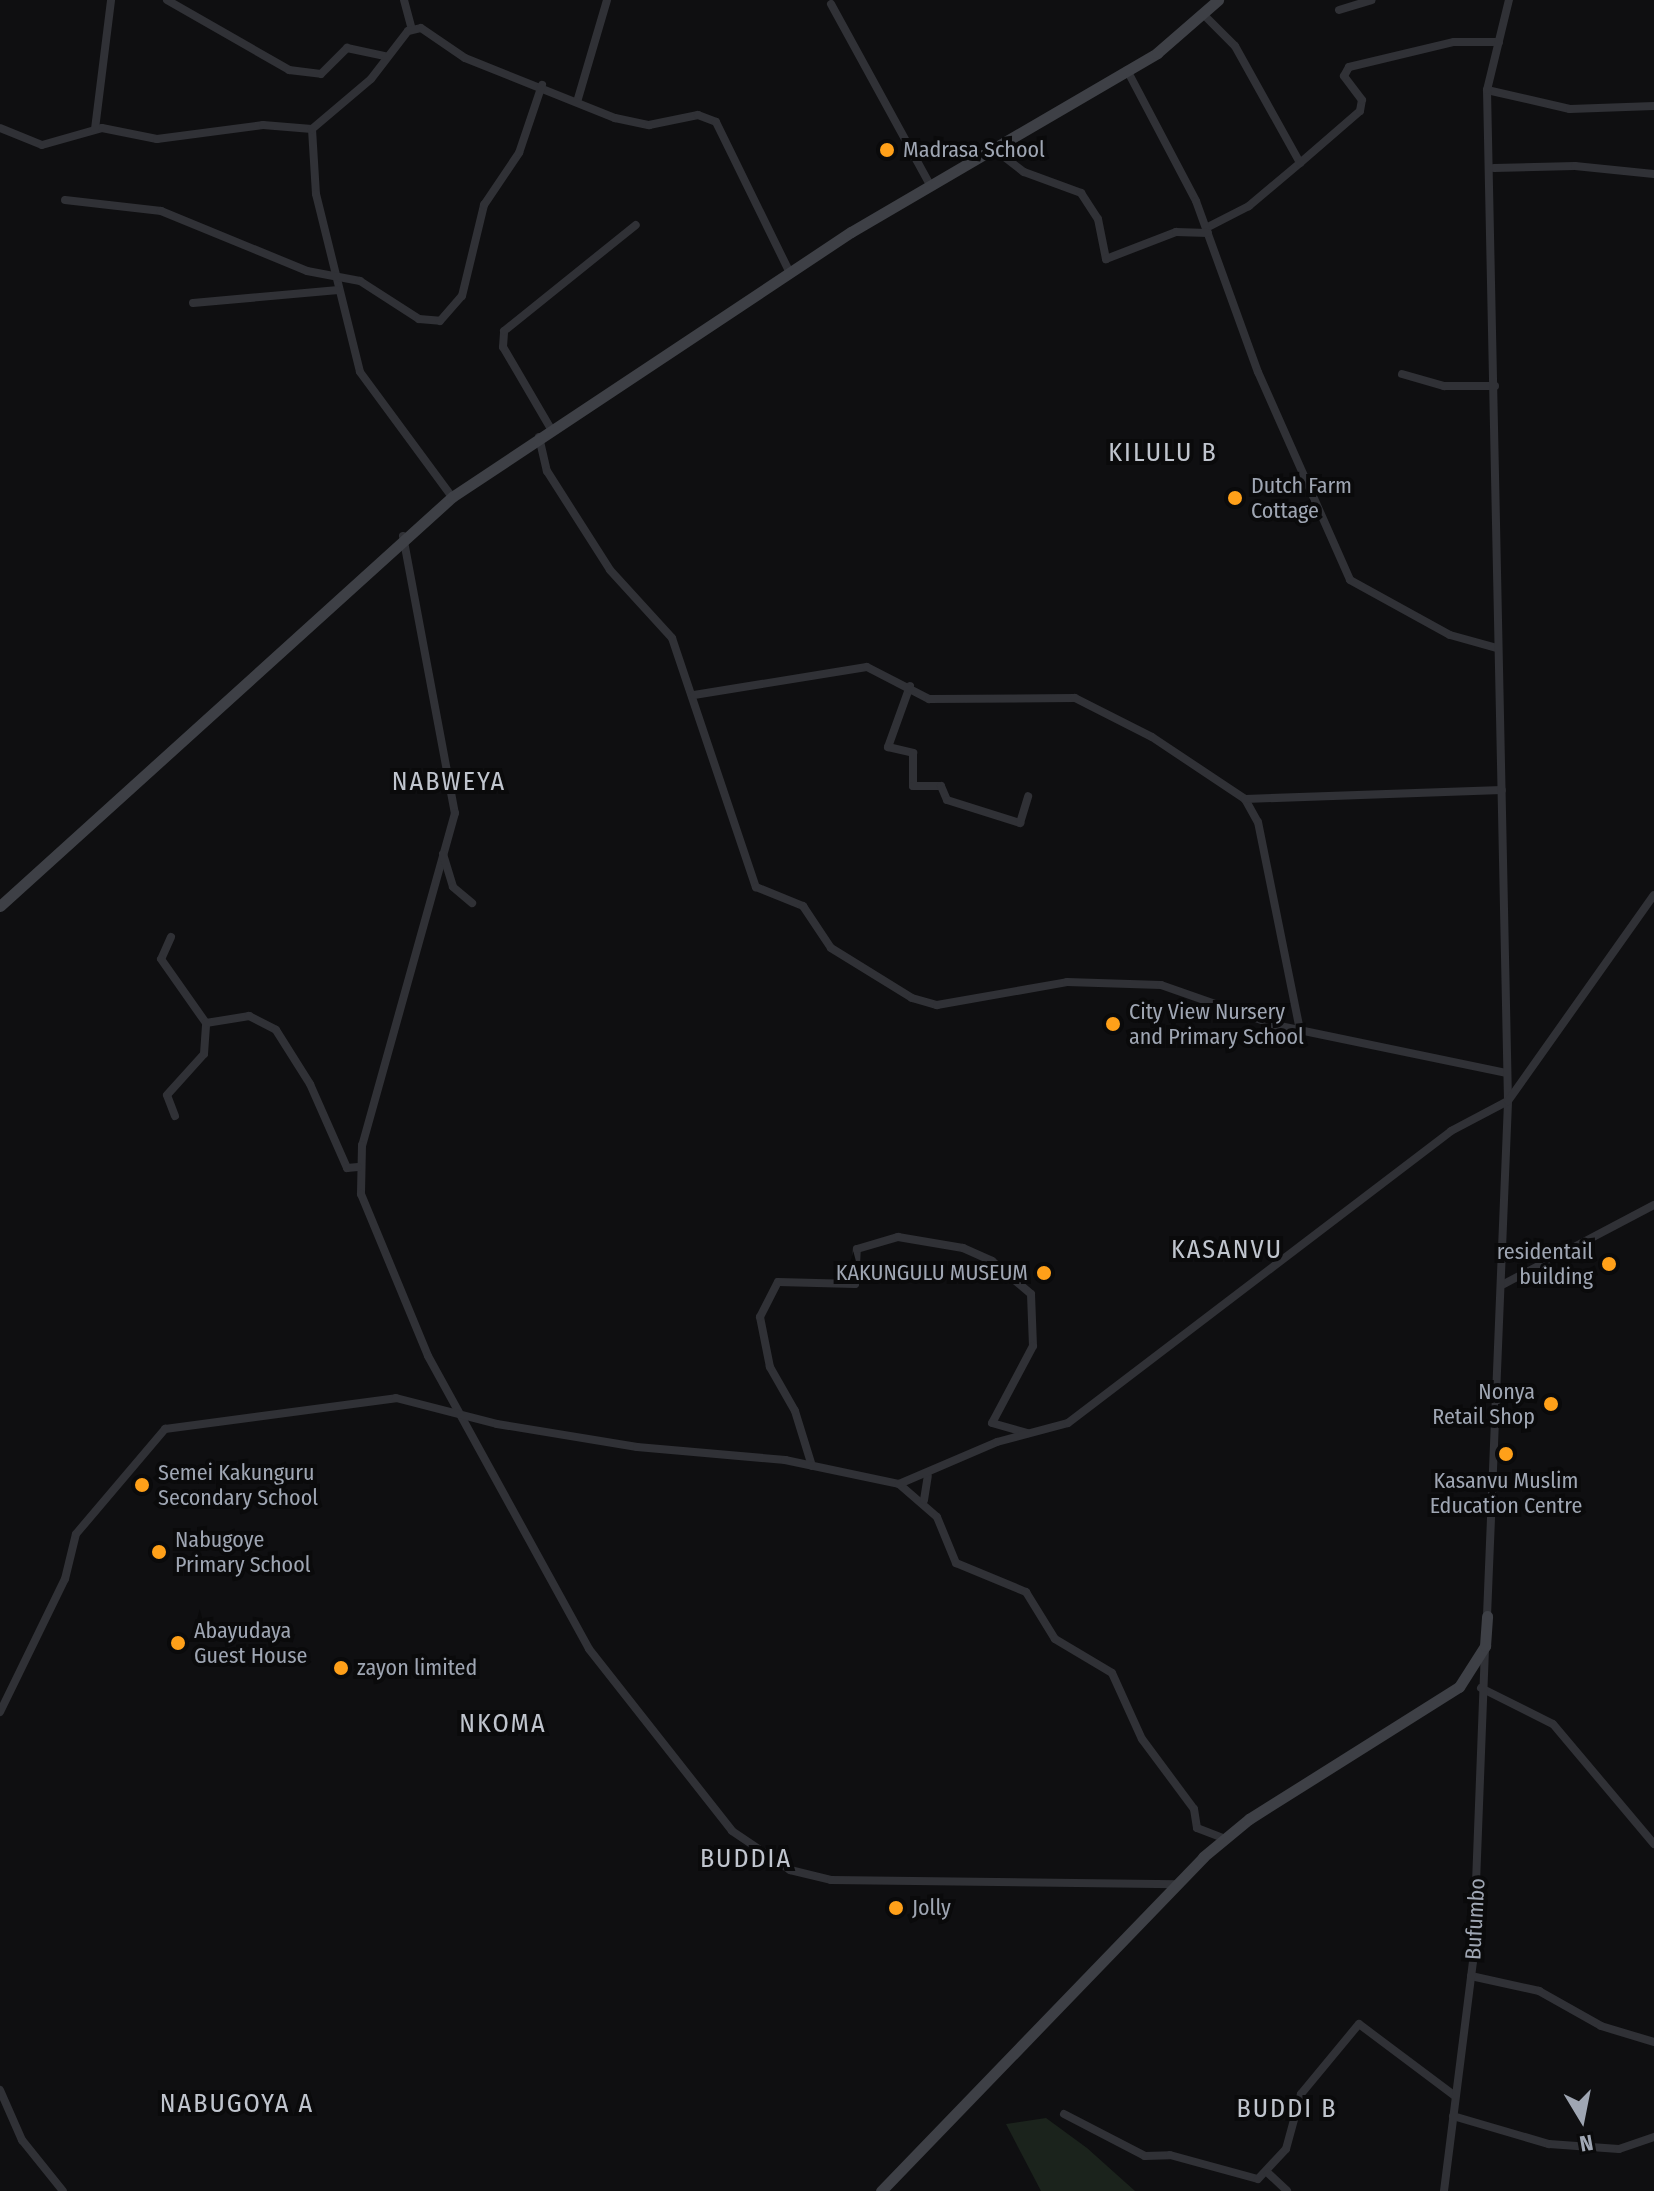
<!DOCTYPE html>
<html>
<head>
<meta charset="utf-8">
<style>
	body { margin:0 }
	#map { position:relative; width:1654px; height:2191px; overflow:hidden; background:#0f0f11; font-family:"Fira Sans Condensed",sans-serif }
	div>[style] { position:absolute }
	.green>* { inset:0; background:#1b231c }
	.street>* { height:8px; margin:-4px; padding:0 4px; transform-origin:4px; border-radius:4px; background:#303136 }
	.secondary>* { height:11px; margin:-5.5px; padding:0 5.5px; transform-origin:5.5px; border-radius:5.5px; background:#3e4046 }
	.dots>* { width:22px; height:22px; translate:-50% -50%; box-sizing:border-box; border:4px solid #0a0a0b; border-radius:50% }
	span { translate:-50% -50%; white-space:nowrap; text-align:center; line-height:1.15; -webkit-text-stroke:8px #0a0a0b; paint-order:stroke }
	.poi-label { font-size:22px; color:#9fa6b3 }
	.left { translate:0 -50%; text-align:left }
	.right { translate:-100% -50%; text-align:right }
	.street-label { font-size:22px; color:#9fa6b3 }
	.quarter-label { font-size:26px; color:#c0c5ce; letter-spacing:2px }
	.north { position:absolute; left:1542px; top:2079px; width:80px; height:80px; -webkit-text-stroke:6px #0a0a0b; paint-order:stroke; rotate:170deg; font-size:22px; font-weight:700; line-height:32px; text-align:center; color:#9fa6b3 }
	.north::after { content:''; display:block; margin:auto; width:28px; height:36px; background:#9fa6b3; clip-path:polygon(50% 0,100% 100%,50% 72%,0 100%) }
</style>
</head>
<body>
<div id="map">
	<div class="green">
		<i style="clip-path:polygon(1046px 2118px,1087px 2148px,1135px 2191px,1041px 2191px,1006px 2124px)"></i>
	</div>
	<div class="street">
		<i style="left:167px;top:0;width:141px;rotate:29.8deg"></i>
		<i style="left:289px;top:70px;width:32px;rotate:7deg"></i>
		<i style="left:321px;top:74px;width:37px;rotate:-45deg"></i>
		<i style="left:347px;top:48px;width:39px;rotate:12deg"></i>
		<i style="left:404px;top:0;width:30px;rotate:75deg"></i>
		<i style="left:831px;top:4px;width:206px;rotate:61.3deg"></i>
		<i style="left:1339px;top:10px;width:34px;rotate:-17deg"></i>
		<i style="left:1203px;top:14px;width:45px;rotate:45deg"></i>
		<i style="left:1235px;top:46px;width:134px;rotate:60.9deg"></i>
		<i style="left:1300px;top:163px;width:67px;rotate:139.9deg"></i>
		<i style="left:1249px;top:206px;width:48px;rotate:152.9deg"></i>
		<i style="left:1127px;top:70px;width:148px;rotate:62.2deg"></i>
		<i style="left:1196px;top:201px;width:182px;rotate:70.1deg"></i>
		<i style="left:1258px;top:372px;width:227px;rotate:66.1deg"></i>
		<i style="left:1350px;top:580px;width:114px;rotate:28.8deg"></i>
		<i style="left:1450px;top:635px;width:49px;rotate:15.5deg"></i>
		<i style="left:1487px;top:90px;width:85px;rotate:12.9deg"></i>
		<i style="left:1570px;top:109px;width:84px;rotate:-2deg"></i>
		<i style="left:577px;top:102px;width:106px;rotate:-73.6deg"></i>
		<i style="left:0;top:128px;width:45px;rotate:22deg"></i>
		<i style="left:42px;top:145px;width:62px;rotate:-15.8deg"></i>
		<i style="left:102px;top:128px;width:56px;rotate:11.3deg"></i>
		<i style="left:157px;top:139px;width:107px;rotate:-7.5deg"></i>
		<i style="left:263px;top:125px;width:49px;rotate:4.7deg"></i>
		<i style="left:312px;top:129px;width:65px;rotate:86.5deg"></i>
		<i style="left:316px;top:194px;width:183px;rotate:76.1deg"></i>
		<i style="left:360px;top:372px;width:155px;rotate:53.6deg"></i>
		<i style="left:95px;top:129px;width:130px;rotate:-82.9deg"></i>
		<i style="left:312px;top:129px;width:77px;rotate:-40.3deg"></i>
		<i style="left:371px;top:79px;width:61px;rotate:-52.4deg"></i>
		<i style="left:408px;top:31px;width:13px;rotate:-13deg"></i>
		<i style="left:421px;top:28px;width:53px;rotate:34.3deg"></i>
		<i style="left:465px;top:58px;width:162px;rotate:21.8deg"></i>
		<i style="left:615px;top:118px;width:35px;rotate:12deg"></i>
		<i style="left:649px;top:125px;width:50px;rotate:-11.5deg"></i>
		<i style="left:698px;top:115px;width:19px;rotate:21deg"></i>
		<i style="left:716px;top:122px;width:168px;rotate:63.9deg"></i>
		<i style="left:993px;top:148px;width:39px;rotate:38deg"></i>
		<i style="left:1024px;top:172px;width:61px;rotate:20.2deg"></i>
		<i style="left:1081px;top:193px;width:31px;rotate:57deg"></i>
		<i style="left:1098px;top:219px;width:41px;rotate:78.7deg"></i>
		<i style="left:1106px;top:259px;width:75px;rotate:-21.1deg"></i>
		<i style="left:1176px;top:232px;width:32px;rotate:2deg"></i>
		<i style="left:1300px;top:163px;width:79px;rotate:-40.9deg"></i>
		<i style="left:1360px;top:111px;width:11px;rotate:-80deg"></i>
		<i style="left:1362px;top:100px;width:30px;rotate:-127deg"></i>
		<i style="left:1344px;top:76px;width:10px;rotate:-61deg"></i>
		<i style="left:1349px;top:67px;width:108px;rotate:-13.4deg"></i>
		<i style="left:1454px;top:42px;width:45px"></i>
		<i style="left:1494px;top:168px;width:81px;rotate:-1.4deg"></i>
		<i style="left:1575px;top:166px;width:79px;rotate:5.8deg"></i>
		<i style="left:65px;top:200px;width:97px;rotate:6.5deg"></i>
		<i style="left:161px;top:211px;width:158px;rotate:22.3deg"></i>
		<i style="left:307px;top:271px;width:54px;rotate:10.7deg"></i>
		<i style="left:360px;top:281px;width:70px;rotate:32.8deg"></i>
		<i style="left:419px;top:319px;width:21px;rotate:5deg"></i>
		<i style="left:440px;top:321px;width:33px;rotate:-49deg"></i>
		<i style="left:462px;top:296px;width:94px;rotate:-76.4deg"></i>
		<i style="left:484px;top:205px;width:63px;rotate:-56.1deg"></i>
		<i style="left:519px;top:153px;width:72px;rotate:-71.3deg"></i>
		<i style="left:193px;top:303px;width:146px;rotate:-5.1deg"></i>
		<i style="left:1402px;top:374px;width:44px;rotate:15.9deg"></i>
		<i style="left:1444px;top:386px;width:51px"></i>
		<i style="left:551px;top:429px;width:95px;rotate:-120.3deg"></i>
		<i style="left:503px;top:347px;width:16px;rotate:-86deg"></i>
		<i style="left:504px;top:331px;width:169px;rotate:-38.8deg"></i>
		<i style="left:539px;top:437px;width:35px;rotate:77deg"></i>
		<i style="left:547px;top:471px;width:117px;rotate:57.5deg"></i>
		<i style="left:610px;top:570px;width:92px;rotate:47.6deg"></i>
		<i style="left:672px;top:638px;width:263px;rotate:71.4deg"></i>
		<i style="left:756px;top:887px;width:51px;rotate:22deg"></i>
		<i style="left:803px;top:906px;width:50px;rotate:56.3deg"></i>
		<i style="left:831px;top:948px;width:95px;rotate:31.7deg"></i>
		<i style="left:912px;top:998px;width:26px;rotate:16deg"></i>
		<i style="left:937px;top:1005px;width:132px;rotate:-10deg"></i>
		<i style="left:1067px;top:982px;width:94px;rotate:1.8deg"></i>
		<i style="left:1161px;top:985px;width:121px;rotate:19.3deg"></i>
		<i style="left:1275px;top:1025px;width:237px;rotate:11.7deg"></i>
		<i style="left:403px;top:536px;width:282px;rotate:79.4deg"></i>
		<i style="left:455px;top:813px;width:345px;rotate:105.6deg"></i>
		<i style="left:362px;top:1145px;width:49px;rotate:91.2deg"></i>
		<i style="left:361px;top:1194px;width:175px;rotate:67.5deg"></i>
		<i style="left:428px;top:1356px;width:334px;rotate:61.2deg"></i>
		<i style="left:589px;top:1649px;width:231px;rotate:51.8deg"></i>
		<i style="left:732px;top:1831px;width:70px;rotate:33.9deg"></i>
		<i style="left:790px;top:1870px;width:42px;rotate:13.7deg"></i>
		<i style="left:831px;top:1880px;width:346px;rotate:0.7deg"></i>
		<i style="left:910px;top:686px;width:65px;rotate:109.8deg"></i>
		<i style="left:888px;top:747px;width:26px;rotate:13deg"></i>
		<i style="left:913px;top:753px;width:33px;rotate:90deg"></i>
		<i style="left:913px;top:786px;width:28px"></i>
		<i style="left:941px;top:786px;width:15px;rotate:67deg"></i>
		<i style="left:947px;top:800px;width:77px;rotate:17.5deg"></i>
		<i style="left:1020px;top:823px;width:28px;rotate:-73deg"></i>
		<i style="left:694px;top:695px;width:175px;rotate:-9.2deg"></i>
		<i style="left:867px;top:667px;width:70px;rotate:27.3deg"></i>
		<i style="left:929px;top:699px;width:146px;rotate:-0.4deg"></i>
		<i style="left:1075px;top:698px;width:86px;rotate:26.9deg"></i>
		<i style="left:1152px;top:737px;width:112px;rotate:33.7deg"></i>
		<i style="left:1245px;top:799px;width:26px;rotate:61deg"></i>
		<i style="left:1258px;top:822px;width:208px;rotate:78.6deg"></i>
		<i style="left:1245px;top:799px;width:257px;rotate:-2deg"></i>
		<i style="left:443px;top:854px;width:34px;rotate:73deg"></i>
		<i style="left:453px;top:887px;width:25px;rotate:40deg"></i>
		<i style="left:171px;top:937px;width:24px;rotate:114deg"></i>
		<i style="left:161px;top:959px;width:78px;rotate:54.9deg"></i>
		<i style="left:175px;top:1116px;width:22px;rotate:-111deg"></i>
		<i style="left:167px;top:1095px;width:55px;rotate:-47.9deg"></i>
		<i style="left:204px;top:1054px;width:31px;rotate:-86deg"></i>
		<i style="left:206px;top:1023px;width:44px;rotate:-9.2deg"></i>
		<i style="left:249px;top:1016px;width:30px;rotate:27deg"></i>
		<i style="left:276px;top:1030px;width:64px;rotate:57.8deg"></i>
		<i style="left:310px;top:1084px;width:92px;rotate:66.2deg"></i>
		<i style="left:347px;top:1168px;width:11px;rotate:-5deg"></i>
		<i style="left:1502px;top:1285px;width:172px;rotate:-27.8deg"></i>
		<i style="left:812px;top:1466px;width:58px;rotate:-107.2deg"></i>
		<i style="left:795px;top:1411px;width:51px;rotate:-119.6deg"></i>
		<i style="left:770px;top:1367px;width:51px;rotate:-101.3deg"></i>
		<i style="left:760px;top:1317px;width:39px;rotate:-63deg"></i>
		<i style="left:778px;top:1282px;width:77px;rotate:1.5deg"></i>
		<i style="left:855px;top:1284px;width:35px;rotate:-87deg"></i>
		<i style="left:857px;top:1249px;width:43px;rotate:-16.3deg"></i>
		<i style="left:898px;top:1237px;width:66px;rotate:9.6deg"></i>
		<i style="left:963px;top:1248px;width:32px;rotate:24deg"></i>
		<i style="left:992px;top:1261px;width:51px;rotate:40.2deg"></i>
		<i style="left:1031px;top:1294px;width:52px;rotate:87.8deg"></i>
		<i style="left:1033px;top:1346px;width:87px;rotate:118deg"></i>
		<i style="left:992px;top:1423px;width:37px;rotate:16deg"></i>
		<i style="left:899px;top:1484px;width:50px;rotate:41deg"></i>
		<i style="left:937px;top:1517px;width:50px;rotate:67.6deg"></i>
		<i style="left:956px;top:1563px;width:76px;rotate:22.5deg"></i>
		<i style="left:1026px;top:1592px;width:55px;rotate:58.3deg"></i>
		<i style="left:1055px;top:1639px;width:66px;rotate:30.8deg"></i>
		<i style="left:1112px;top:1673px;width:72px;rotate:65.6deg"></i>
		<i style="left:1142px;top:1739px;width:87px;rotate:53.4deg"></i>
		<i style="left:1194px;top:1809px;width:19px;rotate:81deg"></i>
		<i style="left:1197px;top:1828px;width:31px;rotate:21deg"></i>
		<i style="left:924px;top:1500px;width:24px;rotate:-81deg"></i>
		<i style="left:1487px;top:1616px;width:515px;rotate:-87.66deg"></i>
		<i style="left:1508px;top:1101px;width:1011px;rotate:-91.19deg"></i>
		<i style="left:1487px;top:90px;width:93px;rotate:-76.3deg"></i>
		<i style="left:1481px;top:1688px;width:80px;rotate:26.6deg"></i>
		<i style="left:1553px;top:1724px;width:157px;rotate:49.9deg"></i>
		<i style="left:0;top:1712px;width:148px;rotate:-64deg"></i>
		<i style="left:65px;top:1579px;width:46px;rotate:-76.3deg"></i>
		<i style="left:76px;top:1534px;width:138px;rotate:-49.7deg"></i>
		<i style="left:165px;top:1429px;width:233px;rotate:-7.6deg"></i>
		<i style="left:396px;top:1398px;width:104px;rotate:14.4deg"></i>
		<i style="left:497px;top:1424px;width:142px;rotate:9.3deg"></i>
		<i style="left:637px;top:1447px;width:149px;rotate:5deg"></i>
		<i style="left:785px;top:1460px;width:116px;rotate:11.9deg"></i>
		<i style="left:899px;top:1484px;width:107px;rotate:-23.2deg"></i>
		<i style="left:997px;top:1442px;width:73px;rotate:-15deg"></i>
		<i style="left:1068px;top:1423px;width:482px;rotate:-37.3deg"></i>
		<i style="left:1451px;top:1131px;width:64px;rotate:-27.8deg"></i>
		<i style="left:1508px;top:1101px;width:252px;rotate:-54.7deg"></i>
		<i style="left:1471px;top:1976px;width:70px;rotate:12.4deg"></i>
		<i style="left:1539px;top:1991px;width:71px;rotate:29.4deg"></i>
		<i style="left:1601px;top:2026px;width:55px;rotate:16.8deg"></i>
		<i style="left:0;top:2090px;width:55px;rotate:66.3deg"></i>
		<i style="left:22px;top:2140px;width:65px;rotate:51.2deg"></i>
		<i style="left:1064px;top:2114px;width:91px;rotate:27.4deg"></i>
		<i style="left:1145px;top:2156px;width:25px;rotate:-2deg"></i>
		<i style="left:1170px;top:2155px;width:91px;rotate:15.3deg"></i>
		<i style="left:1258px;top:2179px;width:41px;rotate:-47deg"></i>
		<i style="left:1286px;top:2149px;width:57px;rotate:-74.7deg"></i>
		<i style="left:1301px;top:2094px;width:91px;rotate:-50.4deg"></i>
		<i style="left:1359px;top:2024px;width:120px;rotate:36.9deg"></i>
		<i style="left:1453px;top:2116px;width:100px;rotate:16.3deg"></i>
		<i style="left:1549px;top:2144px;width:70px;rotate:4.1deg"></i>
		<i style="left:1619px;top:2149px;width:37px;rotate:-19deg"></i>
		<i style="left:1268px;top:2173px;width:26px;rotate:43deg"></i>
		<i style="left:1444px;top:2191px;width:232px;rotate:-82.8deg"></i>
		<i style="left:1473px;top:1961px;width:314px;rotate:-87.8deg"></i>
	</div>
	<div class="secondary">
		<i style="left:0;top:906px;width:610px;rotate:-42.14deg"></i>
		<i style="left:452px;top:497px;width:479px;rotate:-33.6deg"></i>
		<i style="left:851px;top:232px;width:355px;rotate:-30.3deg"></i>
		<i style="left:1157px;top:53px;width:81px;rotate:-41deg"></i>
		<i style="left:881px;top:2191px;width:464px;rotate:-46deg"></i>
		<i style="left:1203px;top:1857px;width:60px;rotate:-39.6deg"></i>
		<i style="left:1249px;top:1819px;width:248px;rotate:-32.2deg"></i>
		<i style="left:1459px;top:1687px;width:49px;rotate:-57.6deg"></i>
		<i style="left:1485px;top:1646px;width:30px;rotate:-86deg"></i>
	</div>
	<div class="dots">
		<i style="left:887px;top:150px;background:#ffa019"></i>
		<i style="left:1235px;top:498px;background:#ffa019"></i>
		<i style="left:1113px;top:1024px;background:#ffa019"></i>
		<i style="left:1609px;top:1264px;background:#ffa019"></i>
		<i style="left:1044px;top:1273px;background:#ffa019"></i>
		<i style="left:1551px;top:1404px;background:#ffa019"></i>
		<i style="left:1506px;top:1454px;background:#ffa019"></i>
		<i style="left:142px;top:1485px;background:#ffa019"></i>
		<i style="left:159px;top:1552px;background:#ffa019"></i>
		<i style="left:178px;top:1643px;background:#ffa019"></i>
		<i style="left:341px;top:1668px;background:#ffa019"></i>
		<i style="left:896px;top:1908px;background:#ffa019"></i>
	</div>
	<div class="poi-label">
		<span class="left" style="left:903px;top:150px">Madrasa School</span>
		<span class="left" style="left:1251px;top:498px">Dutch Farm<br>Cottage</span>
		<span class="left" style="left:1129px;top:1024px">City View Nursery<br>and Primary School</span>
		<span class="right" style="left:1593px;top:1264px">residentail<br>building</span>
		<span class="right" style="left:1028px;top:1273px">KAKUNGULU MUSEUM</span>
		<span class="right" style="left:1535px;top:1404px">Nonya<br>Retail Shop</span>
		<span class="left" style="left:158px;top:1485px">Semei Kakunguru<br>Secondary School</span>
		<span style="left:1506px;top:1493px">Kasanvu Muslim<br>Education Centre</span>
		<span class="left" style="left:175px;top:1552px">Nabugoye<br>Primary School</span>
		<span class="left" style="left:194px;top:1643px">Abayudaya<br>Guest House</span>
		<span class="left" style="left:357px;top:1668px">zayon limited</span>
		<span class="left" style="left:912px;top:1908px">Jolly</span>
	</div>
	<div class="street-label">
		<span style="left:1475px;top:1919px;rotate:-87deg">Bufumbo</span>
	</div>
	<div class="quarter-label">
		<span style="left:1163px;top:453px">KILULU B</span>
		<span style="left:449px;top:782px">NABWEYA</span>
		<span style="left:1227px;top:1250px">KASANVU</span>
		<span style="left:503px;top:1724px">NKOMA</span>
		<span style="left:746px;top:1859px">BUDDIA</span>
		<span style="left:237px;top:2104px">NABUGOYA A</span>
		<span style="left:1287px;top:2109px">BUDDI B</span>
	</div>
	<div class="north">N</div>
</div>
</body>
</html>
